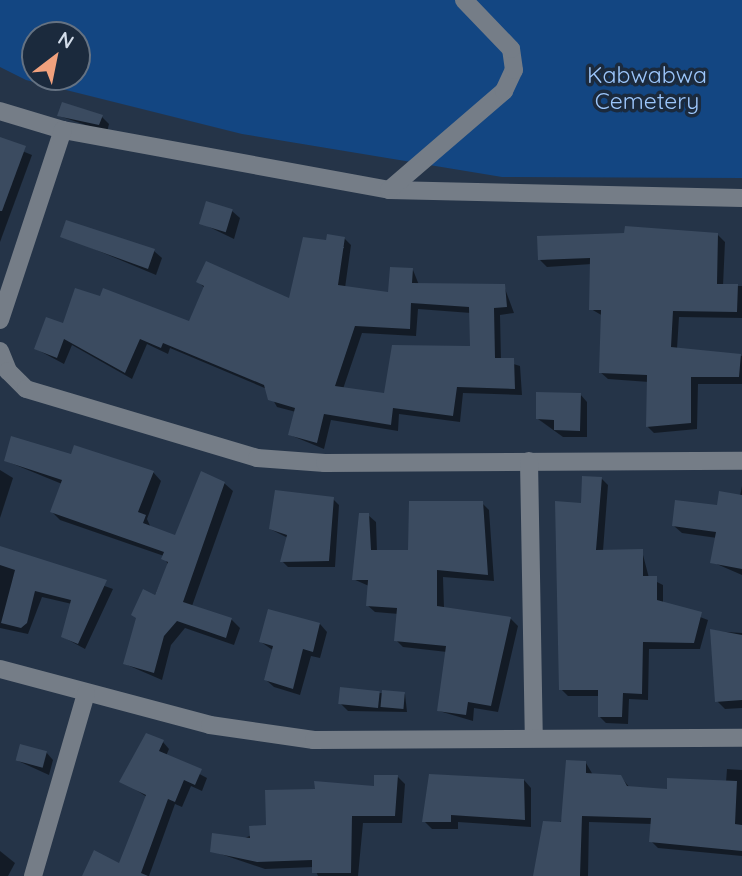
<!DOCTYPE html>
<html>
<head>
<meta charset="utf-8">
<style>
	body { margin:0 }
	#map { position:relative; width:742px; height:876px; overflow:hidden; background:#253448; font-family:Quicksand,sans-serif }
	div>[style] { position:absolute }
	.green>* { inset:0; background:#134682 }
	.shadow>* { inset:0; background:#0007 }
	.building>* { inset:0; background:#3b4b60; transform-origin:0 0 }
	.minor>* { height:18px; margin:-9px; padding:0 9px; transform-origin:9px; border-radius:9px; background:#757d87 }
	span { translate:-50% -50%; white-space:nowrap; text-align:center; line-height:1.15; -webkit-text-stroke:7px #1b2a3d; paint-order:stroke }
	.park-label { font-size:23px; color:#9cc6fb }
	.north { position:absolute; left:21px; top:21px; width:70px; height:70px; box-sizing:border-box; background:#1b2a3d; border:2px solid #657282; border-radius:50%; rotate:32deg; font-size:19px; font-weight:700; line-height:28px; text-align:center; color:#d3ddea }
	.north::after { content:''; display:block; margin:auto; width:24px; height:32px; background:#f1a17d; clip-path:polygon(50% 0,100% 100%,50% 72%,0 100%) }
</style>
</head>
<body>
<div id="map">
	<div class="green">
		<i style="clip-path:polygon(evenodd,0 0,742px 0,742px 178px,502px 177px,242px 134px,26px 80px,0 67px,0 0,35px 35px,77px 35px,77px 77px,35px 77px,35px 35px)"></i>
	</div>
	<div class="shadow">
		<i style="clip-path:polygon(59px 116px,102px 117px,109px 124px,107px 132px)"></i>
		<i style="clip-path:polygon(0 142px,32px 155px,0 242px)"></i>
		<i style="clip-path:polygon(232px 211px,240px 218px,234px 239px,201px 223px)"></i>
		<i style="clip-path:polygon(718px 235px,725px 242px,723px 286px,742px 286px,742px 318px,679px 317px,677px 349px,742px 356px,742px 384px,698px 384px,697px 429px,654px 433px,647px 426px,649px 382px,608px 379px,600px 372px,603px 316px,591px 309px,592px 264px,547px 267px,540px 260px)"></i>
		<i style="clip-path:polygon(63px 236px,154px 251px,162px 258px,156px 275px)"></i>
		<i style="clip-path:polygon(evenodd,344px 238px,351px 245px,345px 288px,390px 294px,413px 270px,419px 285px,504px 286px,514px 313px,500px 315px,501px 360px,520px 366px,522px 395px,463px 393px,460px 422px,399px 414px,398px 431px,331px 420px,324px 449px,290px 435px,296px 412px,277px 407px,267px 389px,170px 348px,168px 354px,147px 344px,132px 379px,72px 345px,64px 364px,36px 349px,64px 325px,190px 324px,205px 288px,198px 282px,290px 300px,328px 242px,344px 238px,418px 309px,471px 313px,472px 348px,385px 395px,343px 389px,362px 333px,416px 336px,418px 309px)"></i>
		<i style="clip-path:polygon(580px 394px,587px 402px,587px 437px,563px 437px,538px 419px)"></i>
		<i style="clip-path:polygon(72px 456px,153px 472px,161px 481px,147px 519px,151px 528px,176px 537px,224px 483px,233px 491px,192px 606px,231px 619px,240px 628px,234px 645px,185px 628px,171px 645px,162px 680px,125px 664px,168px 565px,164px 556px,60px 520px,52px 512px,62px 484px,6px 461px)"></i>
		<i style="clip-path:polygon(0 470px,13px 478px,0 518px)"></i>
		<i style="clip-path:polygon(601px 478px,608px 485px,603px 551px,642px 551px,649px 578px,663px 585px,663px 603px,708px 620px,700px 649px,649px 649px,648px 700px,629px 699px,628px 724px,606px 723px,599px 716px,600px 696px,568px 696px,561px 689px,582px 505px)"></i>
		<i style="clip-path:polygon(742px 486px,742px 575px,712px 562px,717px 538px,682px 533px,674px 526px,740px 496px)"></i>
		<i style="clip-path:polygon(333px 499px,339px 505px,335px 567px,288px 567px,282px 561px,288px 538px,270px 529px)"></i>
		<i style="clip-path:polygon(482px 503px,489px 510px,494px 581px,443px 577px,444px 608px,511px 619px,518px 626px,498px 712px,474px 708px,473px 721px,439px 711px,447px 652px,403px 647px,396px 640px,399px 614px,375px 612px,367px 605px,369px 586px,353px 579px,368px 515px,376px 522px,377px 552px,410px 552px)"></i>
		<i style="clip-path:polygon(0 548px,113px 589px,85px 649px,63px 637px,72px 604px,42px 597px,28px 634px,0 628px)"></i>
		<i style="clip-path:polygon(320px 624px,327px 632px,320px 658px,311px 656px,300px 695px,274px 687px,266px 680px,274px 651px,261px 642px)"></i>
		<i style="clip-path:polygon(712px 631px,742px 633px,742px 708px,725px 709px,717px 701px)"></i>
		<i style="clip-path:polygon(379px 693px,405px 694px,407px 712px,348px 711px,340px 703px)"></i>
		<i style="clip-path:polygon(163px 742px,169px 749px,166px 756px,207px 778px,202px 791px,191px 786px,182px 807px,175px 804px,149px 876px,82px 876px,120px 865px,147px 797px,122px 781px)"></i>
		<i style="clip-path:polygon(46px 752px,53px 760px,49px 775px,16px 760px)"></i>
		<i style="clip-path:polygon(586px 763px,593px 775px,620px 776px,630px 788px,669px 791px,726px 782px,727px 769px,742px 770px,742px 856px,658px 848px,651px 841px,652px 824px,589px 822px,588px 876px,537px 876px)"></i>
		<i style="clip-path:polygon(398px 777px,405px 784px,402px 823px,363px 823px,358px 876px,318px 876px,314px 867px,265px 869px,212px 851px)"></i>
		<i style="clip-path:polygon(524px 780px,531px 788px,531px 827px,458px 822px,458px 829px,432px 829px,424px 821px)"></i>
		<i style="clip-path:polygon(0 851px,15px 863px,8px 876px,0 876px)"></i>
	</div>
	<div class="building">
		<i style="clip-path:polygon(62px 102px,103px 115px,99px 125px,57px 116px)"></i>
		<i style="clip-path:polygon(0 137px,26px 146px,2px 211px,0 211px)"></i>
		<i style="left:206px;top:201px;width:28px;height:24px;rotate:17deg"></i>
		<i style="clip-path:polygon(66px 220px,155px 249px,148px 269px,60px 237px)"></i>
		<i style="clip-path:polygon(625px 226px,718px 233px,717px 284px,738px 284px,737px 312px,673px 311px,671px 347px,741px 354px,739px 377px,691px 377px,691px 423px,646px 427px,647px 375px,599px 373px,601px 310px,589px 310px,590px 258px,538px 260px,537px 236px,624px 233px)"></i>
		<i style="clip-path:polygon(evenodd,327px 234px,345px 237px,338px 285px,388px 292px,390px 267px,413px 268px,412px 283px,505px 284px,507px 307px,494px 308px,495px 358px,514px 358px,515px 389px,457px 387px,453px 416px,393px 408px,391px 425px,324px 414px,317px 443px,288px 435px,295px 408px,268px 400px,264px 385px,163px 343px,161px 348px,140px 339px,125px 373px,64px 339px,57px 358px,34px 349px,46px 317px,63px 323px,75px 288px,100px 296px,103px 288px,189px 321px,204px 286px,196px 282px,206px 261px,289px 298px,303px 237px,326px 240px,327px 234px,411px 303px,469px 307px,470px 346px,392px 345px,384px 393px,335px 386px,355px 326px,410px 329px,411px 303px)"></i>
		<i style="clip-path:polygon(536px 392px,581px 393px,580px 431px,554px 430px,554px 420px,536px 419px)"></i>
		<i style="clip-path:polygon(11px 436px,71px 454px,74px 445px,154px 471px,138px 512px,146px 515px,143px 523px,175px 535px,201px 471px,225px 482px,183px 602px,232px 618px,226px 638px,177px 621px,164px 636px,154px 673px,123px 664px,136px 618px,131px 615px,143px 589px,155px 595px,168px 562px,161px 559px,164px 552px,50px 512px,62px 480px,4px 461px)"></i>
		<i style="clip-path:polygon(582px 476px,602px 477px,596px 550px,643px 549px,643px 576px,657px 576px,657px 600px,702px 612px,694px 643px,643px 642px,642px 694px,623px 693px,622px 717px,598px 717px,598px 690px,559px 690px,555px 501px,581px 503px)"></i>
		<i style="clip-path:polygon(275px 490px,334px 497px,329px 561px,280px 562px,287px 535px,269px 529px)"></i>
		<i style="clip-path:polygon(719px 491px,742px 495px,742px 569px,710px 563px,716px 532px,672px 526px,675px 500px,717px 505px)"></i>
		<i style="clip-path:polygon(409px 501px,483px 501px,488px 575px,437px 570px,437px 606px,511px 617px,491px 706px,468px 702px,466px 715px,437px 711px,446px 646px,394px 641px,397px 608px,366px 606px,368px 580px,352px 580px,359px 513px,369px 513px,371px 550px,408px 550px)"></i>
		<i style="clip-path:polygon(0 546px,107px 580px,78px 644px,61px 637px,71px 600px,35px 591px,27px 623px,21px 628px,1px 623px,15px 570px,0 565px)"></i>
		<i style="clip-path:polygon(268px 609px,320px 623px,313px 652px,303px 649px,293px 689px,264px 680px,273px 646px,259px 642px)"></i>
		<i style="clip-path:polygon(710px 629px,742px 635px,742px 700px,715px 702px)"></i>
		<i style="left:340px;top:687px;width:40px;height:17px;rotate:6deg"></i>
		<i style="left:382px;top:690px;width:23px;height:17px;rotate:5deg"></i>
		<i style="clip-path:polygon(146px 733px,164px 740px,159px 751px,202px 769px,195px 785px,184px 780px,175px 802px,168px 799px,141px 873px,148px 876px,82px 876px,94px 850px,119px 863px,146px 795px,119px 782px)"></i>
		<i style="left:20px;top:744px;width:28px;height:17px;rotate:15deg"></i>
		<i style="clip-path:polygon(566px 760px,586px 761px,586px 773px,621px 775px,627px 786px,667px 789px,667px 778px,737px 781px,735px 824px,742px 825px,742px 851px,649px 842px,651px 818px,582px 816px,580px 876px,533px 876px,543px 821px,561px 822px)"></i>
		<i style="clip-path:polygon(429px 774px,524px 779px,525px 820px,451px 815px,451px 822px,422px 822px)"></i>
		<i style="clip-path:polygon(374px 775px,398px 775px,395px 816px,352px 816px,351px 873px,312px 873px,312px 860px,257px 862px,210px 852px,212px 833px,250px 838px,249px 826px,266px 825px,265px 790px,315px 789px,314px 781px,374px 786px)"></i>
	</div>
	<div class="minor">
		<i style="left:0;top:111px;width:66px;rotate:16.8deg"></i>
		<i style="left:63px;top:130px;width:331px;rotate:10.4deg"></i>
		<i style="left:389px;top:190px;width:353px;rotate:1.3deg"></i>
		<i style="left:389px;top:190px;width:152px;rotate:-40.7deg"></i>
		<i style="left:504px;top:91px;width:23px;rotate:-65deg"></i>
		<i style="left:514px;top:70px;width:21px;rotate:-98deg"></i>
		<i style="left:511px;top:49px;width:68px;rotate:-133.8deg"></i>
		<i style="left:0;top:320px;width:200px;rotate:-71.7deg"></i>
		<i style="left:0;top:351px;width:22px;rotate:68deg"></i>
		<i style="left:8px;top:371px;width:25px;rotate:45deg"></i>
		<i style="left:26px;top:389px;width:241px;rotate:16.6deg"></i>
		<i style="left:257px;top:458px;width:68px;rotate:4.2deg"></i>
		<i style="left:325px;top:463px;width:417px;rotate:-0.3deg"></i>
		<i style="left:529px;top:461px;width:277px;rotate:89deg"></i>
		<i style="left:0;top:669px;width:217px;rotate:14.9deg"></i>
		<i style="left:210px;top:725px;width:105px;rotate:8.2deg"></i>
		<i style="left:314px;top:740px;width:428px;rotate:-0.3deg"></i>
		<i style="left:33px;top:876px;width:190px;rotate:-73.8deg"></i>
	</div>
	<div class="park-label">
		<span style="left:647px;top:88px">Kabwabwa<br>Cemetery</span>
	</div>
	<div class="north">N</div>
</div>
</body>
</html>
